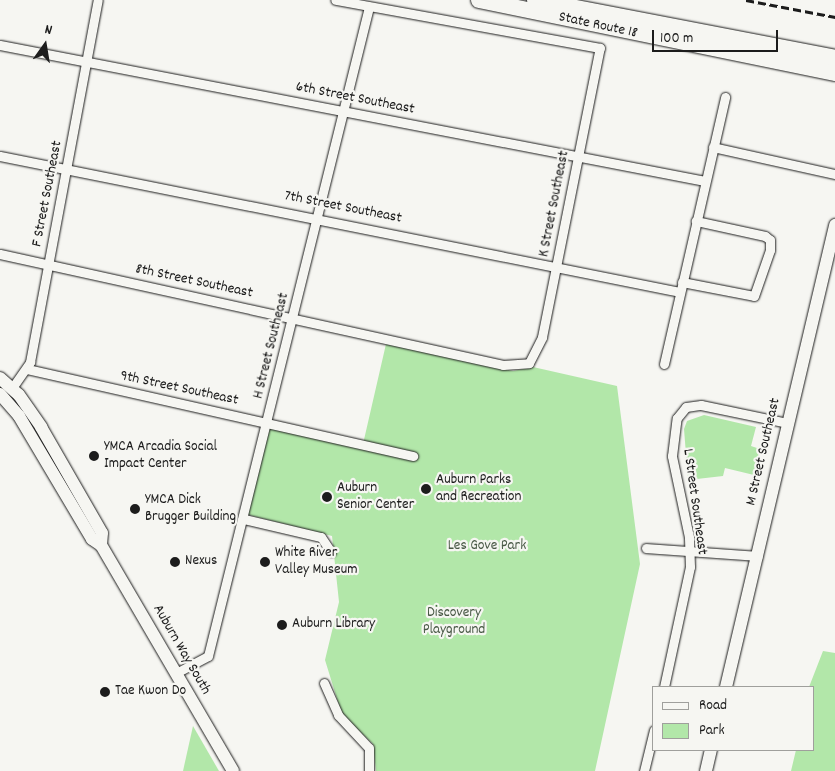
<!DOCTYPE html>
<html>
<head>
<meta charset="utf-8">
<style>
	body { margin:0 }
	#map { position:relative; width:835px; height:771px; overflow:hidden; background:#f6f6f2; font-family:Dekko,sans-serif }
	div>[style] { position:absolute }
	.green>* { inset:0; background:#b2e7a9 }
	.roads { filter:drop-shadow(0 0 1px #1c1c1c) drop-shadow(0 0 1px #1c1c1c) }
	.minor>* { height:9px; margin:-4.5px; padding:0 4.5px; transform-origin:4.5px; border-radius:4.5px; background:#f6f6f2 }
	.secondary>* { height:12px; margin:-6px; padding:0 6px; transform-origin:6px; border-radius:6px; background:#f6f6f2 }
	.motorway>* { height:16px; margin:-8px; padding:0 8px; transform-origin:8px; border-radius:8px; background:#f6f6f2 }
	.rail>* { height:2.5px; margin-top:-1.25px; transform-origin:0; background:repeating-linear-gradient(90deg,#1c1c1c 0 8px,transparent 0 12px) }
	.dots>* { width:14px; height:14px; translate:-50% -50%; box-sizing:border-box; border:2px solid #f6f6f2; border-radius:50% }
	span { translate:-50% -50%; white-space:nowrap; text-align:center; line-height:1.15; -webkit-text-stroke:4.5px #f6f6f2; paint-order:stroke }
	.street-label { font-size:15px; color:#1c1c1c }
	.poi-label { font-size:15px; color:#1c1c1c }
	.left { translate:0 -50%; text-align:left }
	.park-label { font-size:15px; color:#495946 }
	.legend { position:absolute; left:652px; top:686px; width:162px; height:65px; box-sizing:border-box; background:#f6f6f2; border:1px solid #9f9f9c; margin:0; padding:6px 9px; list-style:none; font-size:15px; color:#1c1c1c }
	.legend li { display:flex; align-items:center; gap:10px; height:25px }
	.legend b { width:25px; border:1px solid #9f9f9c }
	.north { position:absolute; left:20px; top:20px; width:50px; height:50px; -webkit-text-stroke:4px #f6f6f2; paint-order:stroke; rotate:13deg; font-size:14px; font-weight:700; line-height:20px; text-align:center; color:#1c1c1c }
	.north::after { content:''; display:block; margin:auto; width:18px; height:22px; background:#1c1c1c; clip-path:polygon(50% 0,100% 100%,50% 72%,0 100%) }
	.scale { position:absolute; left:652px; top:30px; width:126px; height:22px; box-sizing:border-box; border:2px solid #1c1c1c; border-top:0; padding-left:6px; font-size:15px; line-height:18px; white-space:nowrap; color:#1c1c1c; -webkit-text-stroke:4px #f6f6f2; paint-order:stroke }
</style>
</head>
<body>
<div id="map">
	<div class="green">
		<i style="clip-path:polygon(386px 344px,513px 371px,533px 367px,617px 386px,640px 564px,595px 771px,376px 771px,373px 744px,342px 715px,325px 660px,339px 602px,332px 536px,245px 514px,267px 422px,363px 444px)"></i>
		<i style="clip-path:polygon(704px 415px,756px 427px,751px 446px,760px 449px,754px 475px,725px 468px,723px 476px,688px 480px,684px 429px,687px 421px)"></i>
		<i style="clip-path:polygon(823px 651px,835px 653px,835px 771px,791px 771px,796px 750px,814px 750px,814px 687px,809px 687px)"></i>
		<i style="clip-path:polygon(193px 726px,219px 771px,183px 771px)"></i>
	</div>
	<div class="roads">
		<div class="minor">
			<i style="left:0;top:45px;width:718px;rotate:10.92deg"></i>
			<i style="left:713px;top:147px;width:125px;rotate:12.5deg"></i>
			<i style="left:0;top:156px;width:693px;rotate:11.31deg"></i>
			<i style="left:0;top:254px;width:515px;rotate:12.44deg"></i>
			<i style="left:503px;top:365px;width:26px;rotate:-4deg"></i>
			<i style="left:529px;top:363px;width:29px;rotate:-63deg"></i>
			<i style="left:542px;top:337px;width:295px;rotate:-78.7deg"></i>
			<i style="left:600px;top:48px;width:269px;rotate:-169.7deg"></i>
			<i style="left:682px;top:282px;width:73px;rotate:11deg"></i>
			<i style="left:754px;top:296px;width:49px;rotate:-70.8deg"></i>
			<i style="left:770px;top:250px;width:10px;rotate:-90deg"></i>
			<i style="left:770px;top:240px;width:6px;rotate:-141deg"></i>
			<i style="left:765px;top:236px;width:71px;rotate:-167.7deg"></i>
			<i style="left:664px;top:364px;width:274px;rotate:-77.1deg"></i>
			<i style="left:27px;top:369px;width:396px;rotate:12.7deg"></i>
			<i style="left:12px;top:388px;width:32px;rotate:-55deg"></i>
			<i style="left:30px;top:362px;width:368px;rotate:-79.4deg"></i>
			<i style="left:244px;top:519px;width:79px;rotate:13.2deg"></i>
			<i style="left:321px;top:537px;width:18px;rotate:56deg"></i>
			<i style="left:646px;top:548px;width:112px;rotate:4.1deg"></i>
			<i style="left:176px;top:673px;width:36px;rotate:-28deg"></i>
			<i style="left:208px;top:656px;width:669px;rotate:-76.07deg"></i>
			<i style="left:324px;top:683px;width:35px;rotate:66deg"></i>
			<i style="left:338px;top:715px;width:45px;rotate:46.8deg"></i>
			<i style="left:369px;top:748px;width:23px;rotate:90deg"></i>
			<i style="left:664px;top:687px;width:123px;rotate:-77.8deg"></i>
			<i style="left:690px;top:567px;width:30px;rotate:-92deg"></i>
			<i style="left:689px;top:537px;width:83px;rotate:-101.9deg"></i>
			<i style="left:672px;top:456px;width:38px;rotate:-83deg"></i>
			<i style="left:677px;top:418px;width:14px;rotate:-51deg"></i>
			<i style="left:686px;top:407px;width:15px;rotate:-8deg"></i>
			<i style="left:701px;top:405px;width:89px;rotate:11.7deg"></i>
			<i style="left:644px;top:771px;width:42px;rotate:-76.3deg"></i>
		</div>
		<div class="secondary">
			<i style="left:0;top:378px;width:25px;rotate:42deg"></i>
			<i style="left:19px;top:395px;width:39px;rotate:55deg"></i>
			<i style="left:41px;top:427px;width:122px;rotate:60.1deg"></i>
			<i style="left:102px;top:533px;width:12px;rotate:95deg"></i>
			<i style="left:0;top:394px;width:29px;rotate:49deg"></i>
			<i style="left:19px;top:416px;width:143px;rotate:59.3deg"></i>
			<i style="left:92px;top:539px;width:11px;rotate:34deg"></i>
			<i style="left:101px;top:545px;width:262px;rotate:59.7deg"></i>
			<i style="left:726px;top:687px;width:475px;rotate:-76.7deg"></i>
			<i style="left:706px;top:771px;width:22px;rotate:-77deg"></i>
		</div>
		<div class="motorway">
			<i style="left:479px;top:0;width:363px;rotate:11.6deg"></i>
			<i style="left:535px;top:0;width:306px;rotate:10.9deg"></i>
		</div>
	</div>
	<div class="rail">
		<i style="left:746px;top:0;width:91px;rotate:10.8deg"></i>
	</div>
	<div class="dots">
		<i style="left:94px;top:456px;background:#1c1c1c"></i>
		<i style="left:426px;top:489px;background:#1c1c1c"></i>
		<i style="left:327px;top:497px;background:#1c1c1c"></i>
		<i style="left:135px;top:509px;background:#1c1c1c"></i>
		<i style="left:175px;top:562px;background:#1c1c1c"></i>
		<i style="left:265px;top:562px;background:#1c1c1c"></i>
		<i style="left:282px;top:625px;background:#1c1c1c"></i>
		<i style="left:105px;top:692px;background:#1c1c1c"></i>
	</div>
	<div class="street-label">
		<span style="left:598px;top:26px;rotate:12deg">State Route 18</span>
		<span style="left:355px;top:99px;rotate:11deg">6th Street Southeast</span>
		<span style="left:48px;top:194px;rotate:-79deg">F Street Southeast</span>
		<span style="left:555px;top:204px;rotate:-79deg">K Street Southeast</span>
		<span style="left:343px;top:208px;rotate:11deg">7th Street Southeast</span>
		<span style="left:194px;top:282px;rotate:12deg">8th Street Southeast</span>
		<span style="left:272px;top:346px;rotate:-76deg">H Street Southeast</span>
		<span style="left:179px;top:389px;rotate:12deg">9th Street Southeast</span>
		<span style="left:764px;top:452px;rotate:-77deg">M Street Southeast</span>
		<span style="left:694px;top:502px;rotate:82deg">L Street Southeast</span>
		<span style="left:181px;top:650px;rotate:60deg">Auburn Way South</span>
	</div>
	<div class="poi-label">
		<span class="left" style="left:104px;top:456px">YMCA Arcadia Social<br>Impact Center</span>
		<span class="left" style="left:436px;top:489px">Auburn Parks<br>and Recreation</span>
		<span class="left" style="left:337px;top:497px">Auburn<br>Senior Center</span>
		<span class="left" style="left:145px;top:509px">YMCA Dick<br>Brugger Building</span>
		<span class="left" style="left:275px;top:562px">White River<br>Valley Museum</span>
		<span class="left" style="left:185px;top:562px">Nexus</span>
		<span class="left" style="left:292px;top:625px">Auburn Library</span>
		<span class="left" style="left:115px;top:692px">Tae Kwon Do</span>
	</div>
	<div class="park-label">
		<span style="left:487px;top:547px">Les Gove Park</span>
		<span style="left:454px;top:622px">Discovery<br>Playground</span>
	</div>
	<ul class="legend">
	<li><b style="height:6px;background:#f6f6f2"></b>Road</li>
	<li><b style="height:14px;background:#b2e7a9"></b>Park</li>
	</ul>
	<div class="north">N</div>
	<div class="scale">100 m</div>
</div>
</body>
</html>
